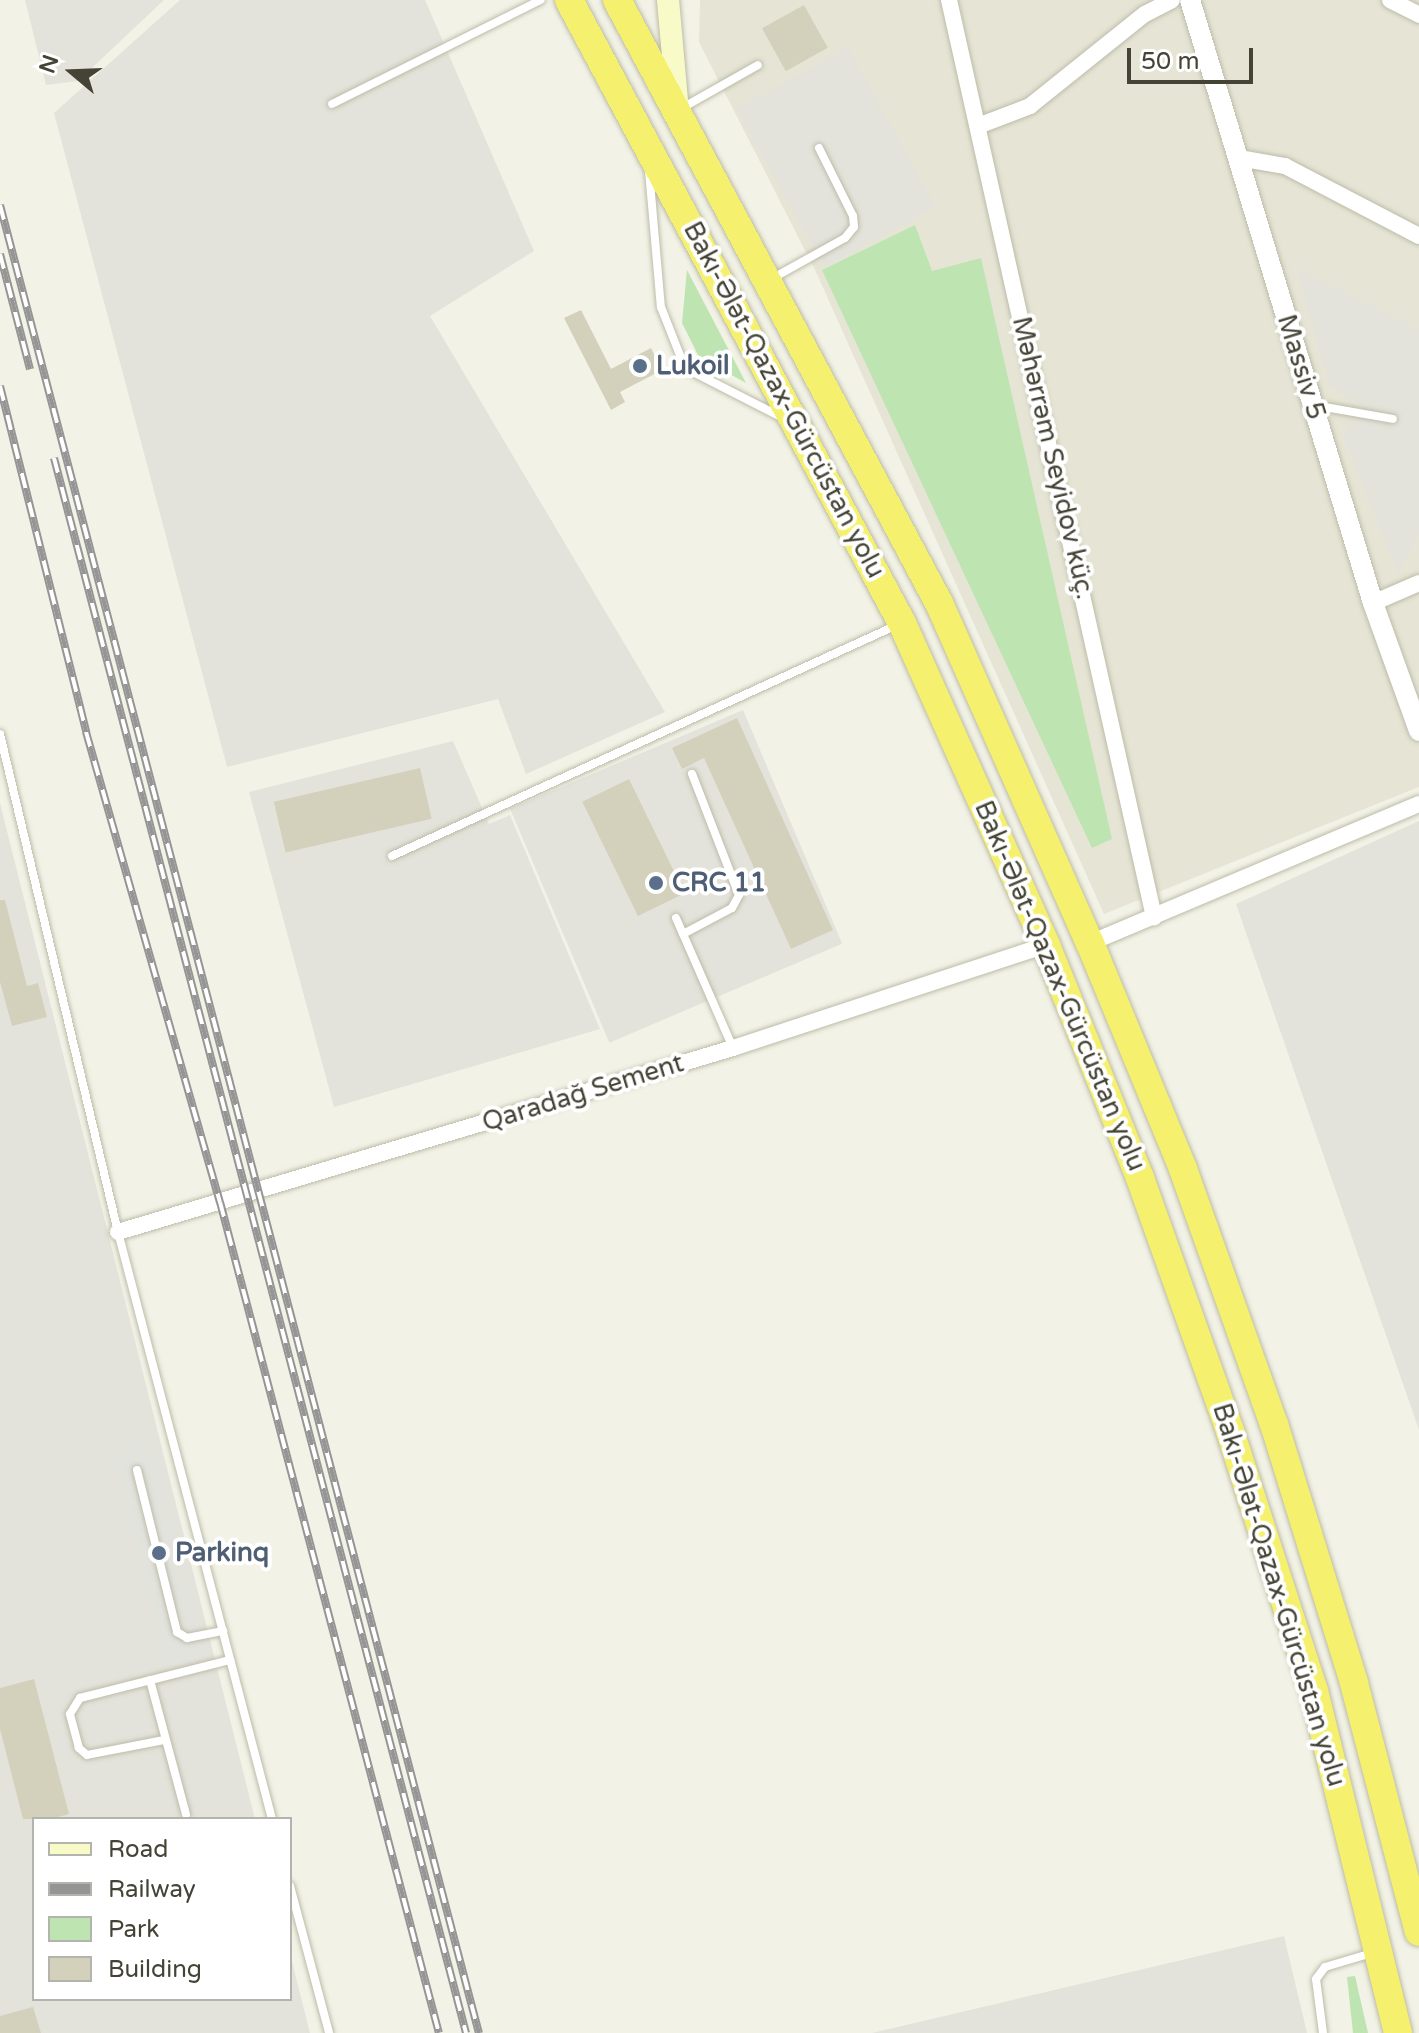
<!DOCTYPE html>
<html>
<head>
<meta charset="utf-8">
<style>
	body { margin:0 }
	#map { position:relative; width:1419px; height:2033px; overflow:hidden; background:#f2f2e6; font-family:"Varela Round",sans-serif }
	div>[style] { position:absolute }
	.residential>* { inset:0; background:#e6e5d5 }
	.industrial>* { inset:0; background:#e4e3db; transform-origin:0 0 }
	.green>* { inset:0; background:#bee4b1 }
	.parking>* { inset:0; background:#e3e3de; transform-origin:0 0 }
	.building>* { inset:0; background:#d3d1bc; transform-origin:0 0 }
	.roads { filter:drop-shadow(0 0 2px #bdbca9) drop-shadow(0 0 2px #bdbca9) }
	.service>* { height:8px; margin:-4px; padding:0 4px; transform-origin:4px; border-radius:4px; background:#fff }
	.minor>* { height:16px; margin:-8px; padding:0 8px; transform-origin:8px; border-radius:8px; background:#fff }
	.tertiary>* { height:20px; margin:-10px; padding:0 10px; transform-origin:10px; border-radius:10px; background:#fff }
	.secondary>* { height:22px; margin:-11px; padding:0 11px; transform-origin:11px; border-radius:11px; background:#f8fbc7 }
	.motorway>* { height:28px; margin:-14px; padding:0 14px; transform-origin:14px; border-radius:14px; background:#f5f16e }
	.rail>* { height:8px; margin-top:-4px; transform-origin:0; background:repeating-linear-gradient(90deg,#fff 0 15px,#959595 0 30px); box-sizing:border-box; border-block:2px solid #959595 }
	.dots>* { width:22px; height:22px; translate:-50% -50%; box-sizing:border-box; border:4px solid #fff; border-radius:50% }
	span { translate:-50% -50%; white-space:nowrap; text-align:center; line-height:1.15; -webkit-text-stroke:8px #fff; paint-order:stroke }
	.service-label { font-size:26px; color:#4e5e75; font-weight:700 }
	.left { translate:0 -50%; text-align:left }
	.street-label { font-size:26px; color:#444336 }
	.legend { position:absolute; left:32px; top:1817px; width:260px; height:184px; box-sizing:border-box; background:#fff; border:2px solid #b4b4af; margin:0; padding:10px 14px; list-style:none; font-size:24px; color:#444336 }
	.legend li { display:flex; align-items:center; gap:16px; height:40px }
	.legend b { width:40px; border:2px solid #b4b4af }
	.north { position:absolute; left:32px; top:32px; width:80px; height:80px; -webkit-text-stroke:6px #fff; paint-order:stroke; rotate:289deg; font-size:22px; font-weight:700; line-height:32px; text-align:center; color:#444336 }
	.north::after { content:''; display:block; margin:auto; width:28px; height:36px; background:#444336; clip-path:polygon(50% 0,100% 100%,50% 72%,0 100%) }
	.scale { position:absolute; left:1127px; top:48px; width:126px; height:36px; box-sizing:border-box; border:4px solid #444336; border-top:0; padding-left:10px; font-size:24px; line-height:28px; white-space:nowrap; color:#444336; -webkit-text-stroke:6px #fff; paint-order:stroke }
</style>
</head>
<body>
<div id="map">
	<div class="residential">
		<i style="clip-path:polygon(700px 0,1419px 0,1419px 787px,1104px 914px,816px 272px,699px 42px)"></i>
	</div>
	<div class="industrial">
		<i style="clip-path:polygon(25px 0,164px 0,78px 81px,46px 85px)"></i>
		<i style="clip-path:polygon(180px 0,425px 0,534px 251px,430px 316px,665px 712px,526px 774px,498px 699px,227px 767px,54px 113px)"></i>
		<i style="left:848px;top:47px;width:182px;height:128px;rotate:61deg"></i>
		<i style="clip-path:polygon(1297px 268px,1419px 329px,1419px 534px,1398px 574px,1343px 436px,1359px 404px,1329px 386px)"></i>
		<i style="left:743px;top:710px;width:254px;height:253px;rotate:67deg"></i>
		<i style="clip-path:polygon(453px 741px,489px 824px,510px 815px,600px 1029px,334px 1107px,249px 792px)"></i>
		<i style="clip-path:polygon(0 803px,255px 1819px,34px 1819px,34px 1999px,290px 1999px,290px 1954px,310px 2033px,0 2033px)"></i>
		<i style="clip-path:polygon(1419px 821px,1419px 1430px,1236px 904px)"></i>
		<i style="clip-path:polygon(1284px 1936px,1307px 2033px,872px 2033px)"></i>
	</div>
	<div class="green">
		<i style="clip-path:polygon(915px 225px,932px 271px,981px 258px,1112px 839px,1092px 848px,822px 270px)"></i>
		<i style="clip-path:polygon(687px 270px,746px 383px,699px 357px,682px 323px)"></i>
		<i style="clip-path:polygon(1355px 1976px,1368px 2033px,1353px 2033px,1347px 1977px)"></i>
	</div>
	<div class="parking">
		<i style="left:152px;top:1440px;width:222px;height:41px;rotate:76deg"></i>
	</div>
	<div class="building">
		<i style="left:804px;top:5px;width:49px;height:48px;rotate:61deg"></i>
		<i style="clip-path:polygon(581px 310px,611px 369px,651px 348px,662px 370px,620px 392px,625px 402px,611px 410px,564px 318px)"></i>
		<i style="clip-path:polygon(737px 718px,833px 930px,791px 949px,704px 758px,682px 769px,672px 748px)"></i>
		<i style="left:420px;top:768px;width:52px;height:150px;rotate:77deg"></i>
		<i style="left:629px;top:779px;width:127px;height:52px;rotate:64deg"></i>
		<i style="clip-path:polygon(0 900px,5px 900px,27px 986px,38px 983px,47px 1017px,12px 1026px,0 982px)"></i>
		<i style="clip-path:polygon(34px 1679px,69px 1814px,51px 1819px,23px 1819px,0 1729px,0 1688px)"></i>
		<i style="clip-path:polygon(33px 2007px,41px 2033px,0 2033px,0 2016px)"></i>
	</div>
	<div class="roads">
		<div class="service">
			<i style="left:332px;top:104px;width:233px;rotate:-26.5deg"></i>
			<i style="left:682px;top:108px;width:87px;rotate:-29.5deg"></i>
			<i style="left:649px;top:171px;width:137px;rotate:85deg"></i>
			<i style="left:661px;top:307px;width:66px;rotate:68.5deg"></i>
			<i style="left:685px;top:368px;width:108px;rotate:27deg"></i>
			<i style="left:773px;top:278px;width:82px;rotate:-29.1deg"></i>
			<i style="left:845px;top:238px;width:14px;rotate:-51deg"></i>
			<i style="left:854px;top:227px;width:11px;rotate:-95deg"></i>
			<i style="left:853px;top:216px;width:76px;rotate:-116.6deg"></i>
			<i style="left:1313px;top:405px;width:81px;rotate:9.9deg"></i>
			<i style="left:0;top:734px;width:512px;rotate:76.67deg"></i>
			<i style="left:118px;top:1232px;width:607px;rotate:75.3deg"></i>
			<i style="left:392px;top:856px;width:555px;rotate:-24.58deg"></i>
			<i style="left:676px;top:918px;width:142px;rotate:66.3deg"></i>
			<i style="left:683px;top:934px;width:55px;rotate:-28deg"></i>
			<i style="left:732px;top:908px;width:15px;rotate:-62deg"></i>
			<i style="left:739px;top:895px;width:130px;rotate:-111.2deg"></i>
			<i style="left:137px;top:1470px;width:167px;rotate:76.1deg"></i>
			<i style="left:177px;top:1632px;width:12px;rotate:31deg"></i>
			<i style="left:187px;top:1638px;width:37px;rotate:-11deg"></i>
			<i style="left:150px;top:1680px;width:139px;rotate:75deg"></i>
			<i style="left:164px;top:1740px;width:78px;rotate:169deg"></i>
			<i style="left:87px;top:1755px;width:11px;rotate:-139deg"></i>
			<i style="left:79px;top:1748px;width:35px;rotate:-105deg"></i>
			<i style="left:70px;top:1714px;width:19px;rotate:-58deg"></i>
			<i style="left:80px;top:1698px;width:155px;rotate:-14.2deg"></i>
			<i style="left:290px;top:1886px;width:152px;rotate:75.1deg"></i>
			<i style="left:1323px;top:2033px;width:54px;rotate:-97.4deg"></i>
			<i style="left:1316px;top:1979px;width:15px;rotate:-53deg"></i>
			<i style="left:1325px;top:1967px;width:49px;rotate:-16.6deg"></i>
		</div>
		<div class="minor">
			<i style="left:949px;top:0;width:940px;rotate:77.4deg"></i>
			<i style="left:1390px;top:0;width:33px;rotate:27deg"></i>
			<i style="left:978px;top:126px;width:56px;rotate:-21deg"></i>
			<i style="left:1030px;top:106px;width:147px;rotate:-38.7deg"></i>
			<i style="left:1145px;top:14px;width:30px;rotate:-27deg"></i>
			<i style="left:1239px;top:158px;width:47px;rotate:9.9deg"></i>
			<i style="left:1285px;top:166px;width:151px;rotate:27.6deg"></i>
			<i style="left:1373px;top:603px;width:50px;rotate:-23.5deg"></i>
			<i style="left:1090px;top:943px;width:357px;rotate:-22.9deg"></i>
			<i style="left:118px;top:1232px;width:642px;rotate:-16.66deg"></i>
			<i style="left:733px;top:1048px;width:330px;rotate:-18.2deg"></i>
		</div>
		<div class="tertiary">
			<i style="left:1190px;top:0;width:630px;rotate:73.12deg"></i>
			<i style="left:1373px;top:603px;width:136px;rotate:70.2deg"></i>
		</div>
		<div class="secondary">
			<i style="left:668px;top:0;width:101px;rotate:84.9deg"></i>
		</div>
		<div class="motorway">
			<i style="left:569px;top:0;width:706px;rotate:61.88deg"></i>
			<i style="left:902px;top:623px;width:353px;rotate:65.9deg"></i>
			<i style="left:1046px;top:945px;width:251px;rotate:68deg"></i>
			<i style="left:1140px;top:1178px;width:269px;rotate:70.4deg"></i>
			<i style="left:1230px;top:1431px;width:273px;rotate:72.1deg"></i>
			<i style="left:1314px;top:1691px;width:352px;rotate:76.2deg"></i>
			<i style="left:617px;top:0;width:684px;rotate:61.9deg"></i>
			<i style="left:939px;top:603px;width:372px;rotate:66.1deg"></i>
			<i style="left:1090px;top:943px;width:244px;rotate:67.6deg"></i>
			<i style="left:1183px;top:1169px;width:271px;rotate:70.4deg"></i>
			<i style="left:1274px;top:1424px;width:271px;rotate:72.8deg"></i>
			<i style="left:1354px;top:1683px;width:257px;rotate:75.4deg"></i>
		</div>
	</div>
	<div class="rail">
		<i style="left:0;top:205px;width:1890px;rotate:75.32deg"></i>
		<i style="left:0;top:254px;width:119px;rotate:75.4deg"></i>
		<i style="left:0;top:386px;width:357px;rotate:76deg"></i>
		<i style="left:86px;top:732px;width:489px;rotate:74.1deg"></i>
		<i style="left:220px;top:1202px;width:859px;rotate:75.24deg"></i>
		<i style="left:54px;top:458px;width:1628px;rotate:75.34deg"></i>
	</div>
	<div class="dots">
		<i style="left:640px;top:366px;background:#5c6f8a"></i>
		<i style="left:656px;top:883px;background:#5c6f8a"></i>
		<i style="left:159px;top:1553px;background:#5c6f8a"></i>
	</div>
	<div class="service-label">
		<span class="left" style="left:656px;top:366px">Lukoil</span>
		<span class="left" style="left:672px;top:883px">CRC 11</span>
		<span class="left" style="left:175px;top:1553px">Parkinq</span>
	</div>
	<div class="street-label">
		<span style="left:1301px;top:367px;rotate:73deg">Massiv 5</span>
		<span style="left:784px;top:400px;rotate:62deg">Bakı-Ələt-Qazax-Gürcüstan yolu</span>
		<span style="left:1053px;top:458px;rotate:77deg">Məhərrəm Seyidov küç.</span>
		<span style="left:1060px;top:986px;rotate:67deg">Bakı-Ələt-Qazax-Gürcüstan yolu</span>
		<span style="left:583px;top:1093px;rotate:-17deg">Qaradağ Sement</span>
		<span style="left:1279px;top:1595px;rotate:73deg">Bakı-Ələt-Qazax-Gürcüstan yolu</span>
	</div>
	<ul class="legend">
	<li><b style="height:10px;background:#f8fbc7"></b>Road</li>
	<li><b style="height:10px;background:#959595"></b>Railway</li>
	<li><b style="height:22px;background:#bee4b1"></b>Park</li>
	<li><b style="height:22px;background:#d3d1bc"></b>Building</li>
	</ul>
	<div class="north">N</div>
	<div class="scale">50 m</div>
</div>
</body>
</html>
